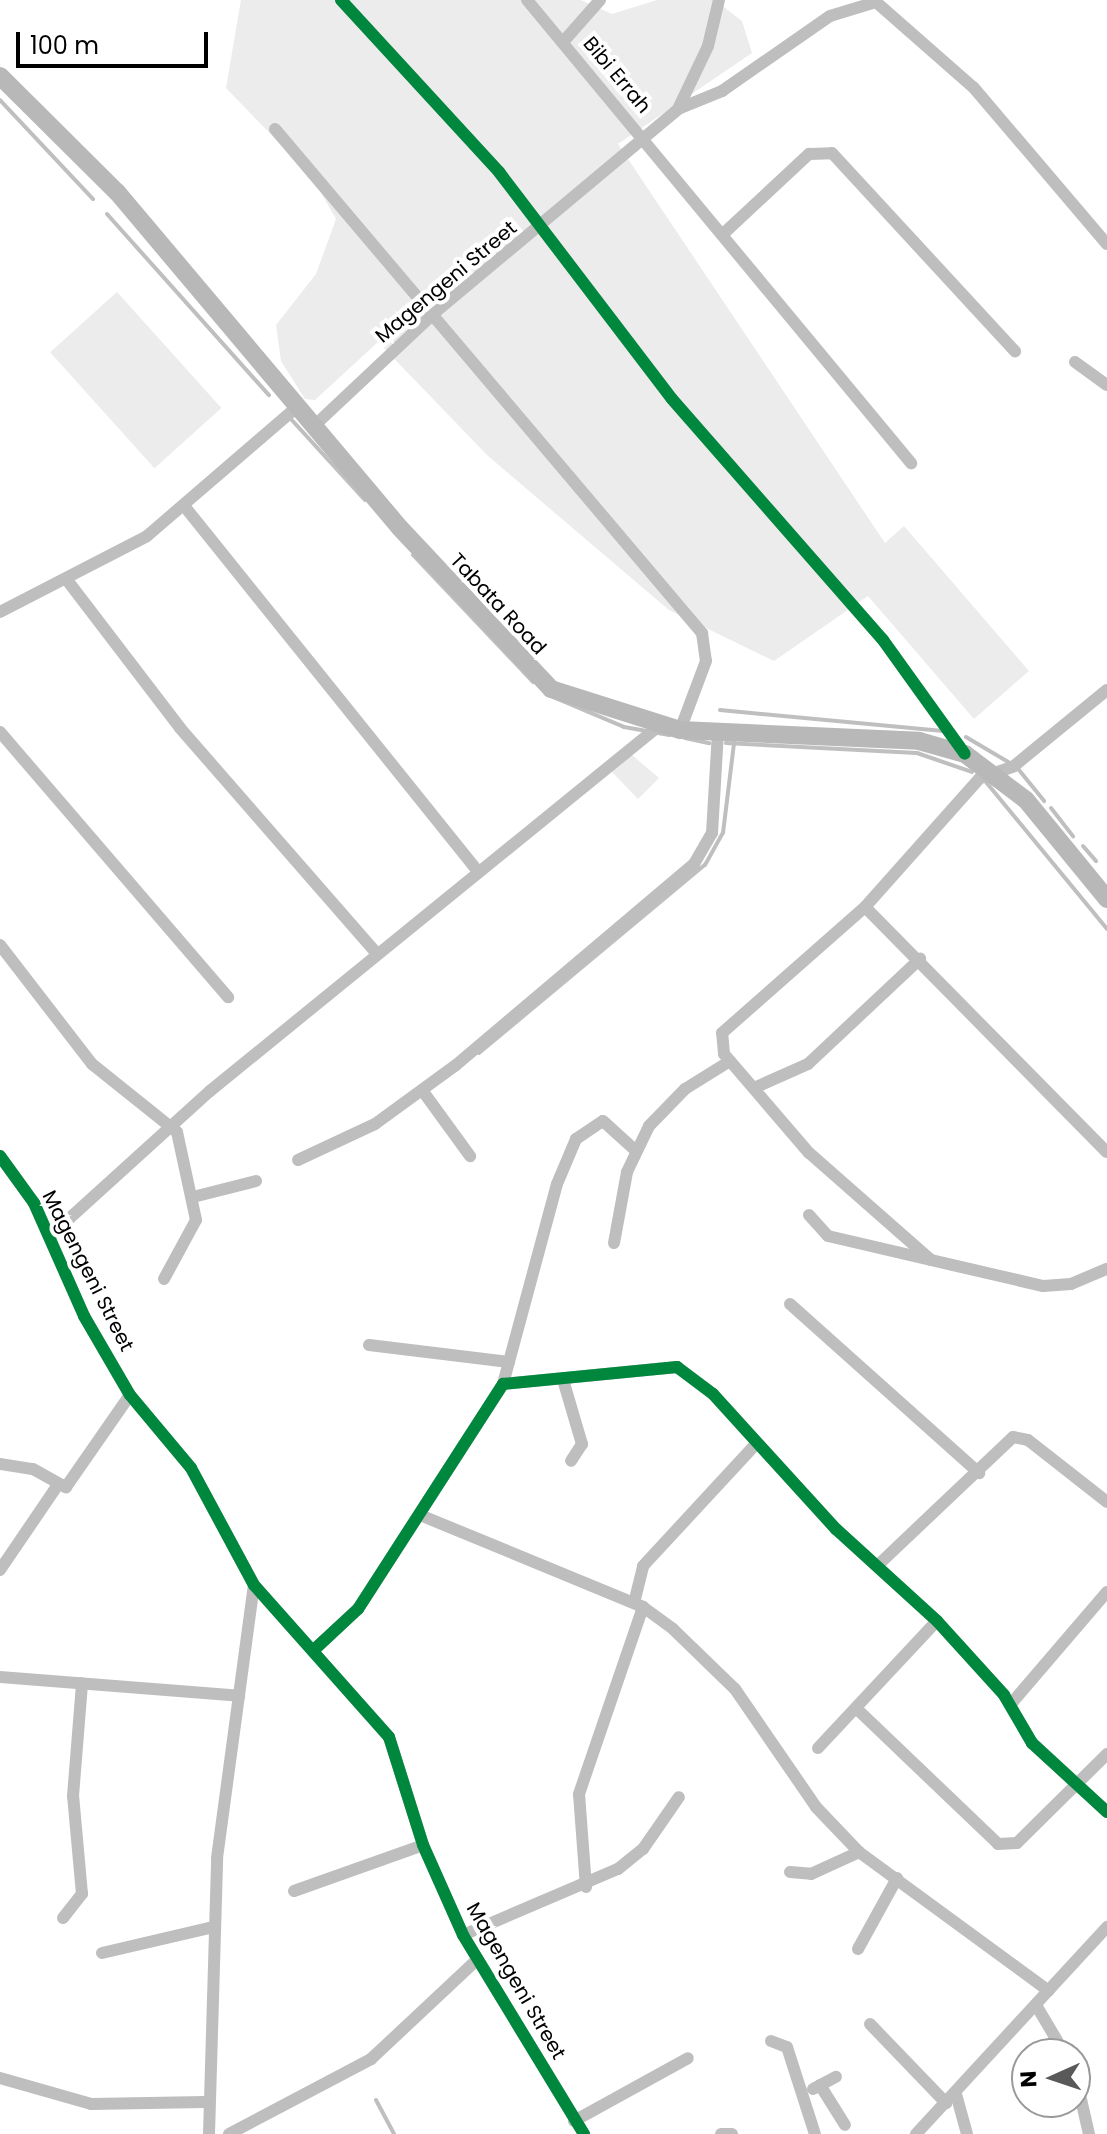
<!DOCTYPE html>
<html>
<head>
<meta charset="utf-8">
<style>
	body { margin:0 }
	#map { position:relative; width:1107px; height:2134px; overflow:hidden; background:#fff; font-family:Poppins,sans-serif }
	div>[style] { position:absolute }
	.green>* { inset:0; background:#ececec; transform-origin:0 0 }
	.stream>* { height:4px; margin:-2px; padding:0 2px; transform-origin:2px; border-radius:2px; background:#bfbfbf }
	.minor>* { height:12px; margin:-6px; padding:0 6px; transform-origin:6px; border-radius:6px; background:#bebebe }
	.secondary>* { height:18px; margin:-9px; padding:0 9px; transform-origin:9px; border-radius:9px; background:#b8b8b8 }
	.cycleway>* { height:12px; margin:-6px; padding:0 6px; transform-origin:6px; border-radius:6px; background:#00873e }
	span { translate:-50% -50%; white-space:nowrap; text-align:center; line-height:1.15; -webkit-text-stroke:8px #fff; paint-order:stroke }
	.street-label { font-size:20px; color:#000 }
	.north { position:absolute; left:1011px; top:2038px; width:80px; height:80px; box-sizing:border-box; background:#fff; border:2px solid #999; border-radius:50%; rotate:267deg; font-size:22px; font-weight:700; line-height:32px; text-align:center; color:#000 }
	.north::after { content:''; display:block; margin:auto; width:28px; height:36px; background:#595959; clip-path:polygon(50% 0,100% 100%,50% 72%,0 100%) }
	.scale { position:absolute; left:16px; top:32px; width:192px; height:36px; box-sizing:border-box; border:4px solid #000; border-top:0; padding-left:10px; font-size:24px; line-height:28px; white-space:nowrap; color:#000; -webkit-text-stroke:6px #fff; paint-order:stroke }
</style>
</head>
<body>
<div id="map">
	<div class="green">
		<i style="clip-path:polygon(241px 0,581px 0,612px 14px,657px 0,715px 0,742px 21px,752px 53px,618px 144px,885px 543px,904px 526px,1029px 671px,974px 719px,868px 596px,774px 661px,669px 610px,488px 456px,378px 342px,315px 400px,305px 399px,281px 361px,276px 325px,316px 274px,336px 219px,312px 177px,226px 88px)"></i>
		<i style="left:117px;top:292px;width:156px;height:90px;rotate:48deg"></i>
		<i style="clip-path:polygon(632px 755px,659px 778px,638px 799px,611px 771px)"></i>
	</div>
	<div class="stream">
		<i style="left:0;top:100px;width:136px;rotate:46.8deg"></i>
		<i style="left:107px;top:214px;width:243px;rotate:48.2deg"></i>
		<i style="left:290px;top:418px;width:111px;rotate:47.6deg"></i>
		<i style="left:413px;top:555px;width:175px;rotate:46.6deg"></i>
		<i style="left:553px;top:697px;width:77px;rotate:22.9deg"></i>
		<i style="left:624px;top:727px;width:46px;rotate:10.1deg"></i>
		<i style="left:720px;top:710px;width:224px;rotate:5.4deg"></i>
		<i style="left:966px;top:737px;width:51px;rotate:30.6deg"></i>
		<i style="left:685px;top:738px;width:25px;rotate:12deg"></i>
		<i style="left:726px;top:743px;width:191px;rotate:3deg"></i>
		<i style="left:917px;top:753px;width:58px;rotate:19.1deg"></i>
		<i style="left:1019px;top:770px;width:40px;rotate:51deg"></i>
		<i style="left:986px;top:782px;width:190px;rotate:50.5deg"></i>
		<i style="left:1051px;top:808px;width:36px;rotate:52deg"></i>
		<i style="left:1083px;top:846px;width:20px;rotate:49deg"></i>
		<i style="left:479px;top:1053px;width:294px;rotate:-39.8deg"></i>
		<i style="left:705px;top:865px;width:37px;rotate:-61deg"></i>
		<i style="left:723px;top:833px;width:91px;rotate:-83deg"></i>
		<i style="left:376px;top:2100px;width:38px;rotate:62deg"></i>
	</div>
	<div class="minor">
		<i style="left:341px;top:0;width:234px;rotate:47.4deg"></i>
		<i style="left:499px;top:172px;width:285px;rotate:52.7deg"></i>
		<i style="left:672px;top:399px;width:320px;rotate:48.8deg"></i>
		<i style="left:883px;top:640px;width:140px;rotate:54.3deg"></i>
		<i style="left:527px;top:0;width:602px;rotate:50.33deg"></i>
		<i style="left:563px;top:42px;width:56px;rotate:-48.6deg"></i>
		<i style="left:678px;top:109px;width:48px;rotate:-22.2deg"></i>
		<i style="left:722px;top:91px;width:131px;rotate:-34.8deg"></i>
		<i style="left:830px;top:16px;width:48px;rotate:-16.9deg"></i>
		<i style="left:876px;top:2px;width:130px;rotate:41.3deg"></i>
		<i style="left:974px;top:88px;width:205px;rotate:49.6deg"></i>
		<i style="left:275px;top:129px;width:661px;rotate:49.73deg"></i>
		<i style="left:702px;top:633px;width:28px;rotate:82deg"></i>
		<i style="left:706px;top:661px;width:74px;rotate:110.6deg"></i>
		<i style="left:722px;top:235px;width:119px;rotate:-43deg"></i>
		<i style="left:809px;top:154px;width:23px;rotate:-2deg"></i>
		<i style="left:832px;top:153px;width:270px;rotate:47.3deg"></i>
		<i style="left:1075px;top:362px;width:39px;rotate:36deg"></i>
		<i style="left:314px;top:426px;width:162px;rotate:-43.2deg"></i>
		<i style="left:432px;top:315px;width:321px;rotate:-39.9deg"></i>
		<i style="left:678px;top:109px;width:70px;rotate:-64.5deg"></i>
		<i style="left:708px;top:46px;width:47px;rotate:-76.6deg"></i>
		<i style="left:185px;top:507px;width:466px;rotate:51.2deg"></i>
		<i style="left:67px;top:580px;width:186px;rotate:52.6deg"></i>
		<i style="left:180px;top:728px;width:298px;rotate:48.9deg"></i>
		<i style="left:0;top:612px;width:165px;rotate:-27.3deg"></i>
		<i style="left:147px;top:536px;width:198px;rotate:-40.7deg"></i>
		<i style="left:0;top:732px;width:350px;rotate:49.3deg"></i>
		<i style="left:865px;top:907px;width:344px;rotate:45.4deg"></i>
		<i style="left:0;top:945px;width:150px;rotate:52.3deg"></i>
		<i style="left:92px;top:1064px;width:109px;rotate:38.7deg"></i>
		<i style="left:177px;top:1132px;width:90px;rotate:77.8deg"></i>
		<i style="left:196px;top:1220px;width:67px;rotate:118.5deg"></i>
		<i style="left:754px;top:1088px;width:59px;rotate:-24deg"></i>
		<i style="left:808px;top:1064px;width:154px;rotate:-43.2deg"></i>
		<i style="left:422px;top:1090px;width:82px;rotate:54deg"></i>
		<i style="left:0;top:1156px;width:58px;rotate:54.1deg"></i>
		<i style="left:34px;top:1203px;width:124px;rotate:66.1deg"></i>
		<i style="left:84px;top:1316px;width:91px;rotate:59.8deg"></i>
		<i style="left:130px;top:1395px;width:95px;rotate:50.1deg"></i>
		<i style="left:191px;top:1468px;width:133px;rotate:61.7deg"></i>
		<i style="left:254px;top:1585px;width:203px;rotate:48.4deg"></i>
		<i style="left:389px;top:1737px;width:113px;rotate:72.5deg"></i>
		<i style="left:423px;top:1845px;width:98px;rotate:66deg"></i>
		<i style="left:463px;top:1935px;width:233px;rotate:58.7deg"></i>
		<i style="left:298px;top:1160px;width:85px;rotate:-25.1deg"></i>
		<i style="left:375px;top:1124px;width:100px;rotate:-36.1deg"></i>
		<i style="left:456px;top:1065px;width:312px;rotate:-40.2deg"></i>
		<i style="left:694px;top:864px;width:36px;rotate:-60deg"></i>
		<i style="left:712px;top:833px;width:100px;rotate:-86.6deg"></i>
		<i style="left:193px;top:1197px;width:65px;rotate:-14.3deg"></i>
		<i style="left:809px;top:1215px;width:28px;rotate:48deg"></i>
		<i style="left:828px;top:1236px;width:221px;rotate:13.1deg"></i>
		<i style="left:1043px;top:1286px;width:28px;rotate:-4deg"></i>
		<i style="left:1071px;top:1284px;width:39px;rotate:-23deg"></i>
		<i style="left:50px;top:1236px;width:216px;rotate:-42.2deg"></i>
		<i style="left:210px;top:1091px;width:580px;rotate:-39.12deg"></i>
		<i style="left:614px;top:1243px;width:72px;rotate:-79.6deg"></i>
		<i style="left:627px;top:1172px;width:51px;rotate:-64.4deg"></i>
		<i style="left:649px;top:1126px;width:52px;rotate:-45.8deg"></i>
		<i style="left:685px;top:1089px;width:53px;rotate:-31.9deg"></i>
		<i style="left:931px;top:1260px;width:162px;rotate:-138.7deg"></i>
		<i style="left:809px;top:1153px;width:130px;rotate:-130.6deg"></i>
		<i style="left:724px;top:1054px;width:21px;rotate:-95deg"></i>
		<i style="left:722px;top:1033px;width:191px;rotate:-41.4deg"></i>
		<i style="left:865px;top:907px;width:173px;rotate:-48.3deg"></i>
		<i style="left:980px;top:778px;width:36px;rotate:-19deg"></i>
		<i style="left:1014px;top:766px;width:120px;rotate:-39.3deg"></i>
		<i style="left:790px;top:1304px;width:254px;rotate:41.8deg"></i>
		<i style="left:369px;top:1345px;width:141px;rotate:6.9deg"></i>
		<i style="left:564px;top:1383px;width:64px;rotate:73.6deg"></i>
		<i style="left:582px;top:1444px;width:20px;rotate:123deg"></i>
		<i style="left:503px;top:1384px;width:207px;rotate:-74.9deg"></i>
		<i style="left:557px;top:1184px;width:49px;rotate:-67.1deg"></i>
		<i style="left:576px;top:1139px;width:32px;rotate:-34deg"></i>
		<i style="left:603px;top:1121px;width:43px;rotate:42.2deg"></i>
		<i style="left:0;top:1464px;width:33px;rotate:9deg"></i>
		<i style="left:33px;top:1469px;width:38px;rotate:29deg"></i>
		<i style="left:66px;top:1487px;width:112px;rotate:-55.2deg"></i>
		<i style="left:420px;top:1515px;width:241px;rotate:22.4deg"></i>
		<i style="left:643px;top:1607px;width:37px;rotate:36deg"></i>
		<i style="left:673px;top:1629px;width:86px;rotate:44.1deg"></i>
		<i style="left:735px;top:1689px;width:143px;rotate:55.5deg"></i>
		<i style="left:816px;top:1807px;width:62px;rotate:46.3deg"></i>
		<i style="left:859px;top:1852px;width:235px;rotate:36.2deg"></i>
		<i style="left:877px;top:1566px;width:187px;rotate:-43.5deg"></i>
		<i style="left:1013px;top:1437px;width:15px;rotate:11deg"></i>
		<i style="left:1028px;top:1440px;width:100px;rotate:38.1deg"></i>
		<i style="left:0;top:1570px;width:102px;rotate:-55.8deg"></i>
		<i style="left:634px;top:1603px;width:38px;rotate:-76deg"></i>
		<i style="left:643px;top:1566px;width:166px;rotate:-47.2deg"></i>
		<i style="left:316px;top:1648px;width:57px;rotate:-42.9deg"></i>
		<i style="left:358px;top:1609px;width:268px;rotate:-57.2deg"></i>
		<i style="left:503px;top:1384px;width:175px;rotate:-5.6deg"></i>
		<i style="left:677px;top:1367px;width:45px;rotate:36.9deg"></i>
		<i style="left:713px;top:1394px;width:183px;rotate:47.7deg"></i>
		<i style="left:836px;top:1529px;width:137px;rotate:42.3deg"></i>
		<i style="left:937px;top:1621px;width:100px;rotate:47.8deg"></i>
		<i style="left:1004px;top:1695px;width:56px;rotate:59.7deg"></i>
		<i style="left:1032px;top:1743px;width:102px;rotate:42.6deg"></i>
		<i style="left:0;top:1677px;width:240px;rotate:4.5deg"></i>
		<i style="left:1010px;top:1705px;width:149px;rotate:-49.4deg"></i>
		<i style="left:858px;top:1710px;width:194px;rotate:43.7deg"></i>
		<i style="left:998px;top:1844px;width:19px;rotate:-3deg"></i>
		<i style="left:1017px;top:1843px;width:127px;rotate:-44.7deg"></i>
		<i style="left:818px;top:1748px;width:174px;rotate:-46.9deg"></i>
		<i style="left:790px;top:1872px;width:21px;rotate:5deg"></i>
		<i style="left:811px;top:1874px;width:53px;rotate:-24.6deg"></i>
		<i style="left:586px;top:1887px;width:93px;rotate:-94.3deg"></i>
		<i style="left:579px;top:1794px;width:198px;rotate:-71.1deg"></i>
		<i style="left:294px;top:1891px;width:137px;rotate:-19.6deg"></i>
		<i style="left:63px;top:1918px;width:31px;rotate:-52deg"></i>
		<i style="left:82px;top:1894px;width:98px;rotate:-95.2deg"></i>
		<i style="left:73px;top:1796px;width:113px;rotate:-85.4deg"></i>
		<i style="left:463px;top:1935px;width:168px;rotate:-23.1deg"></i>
		<i style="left:618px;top:1869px;width:32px;rotate:-39deg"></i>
		<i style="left:643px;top:1849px;width:63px;rotate:-55.3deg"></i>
		<i style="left:858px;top:1949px;width:81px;rotate:-61.2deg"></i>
		<i style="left:102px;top:1953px;width:115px;rotate:-13.1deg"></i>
		<i style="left:1036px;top:2005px;width:57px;rotate:59.4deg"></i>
		<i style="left:870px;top:2024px;width:110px;rotate:46.1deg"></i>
		<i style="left:771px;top:2041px;width:17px;rotate:21deg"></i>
		<i style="left:787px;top:2047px;width:91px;rotate:72.2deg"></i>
		<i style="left:1075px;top:2073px;width:63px;rotate:77.1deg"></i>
		<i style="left:0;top:2078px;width:95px;rotate:15.9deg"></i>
		<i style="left:91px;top:2104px;width:114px;rotate:-1deg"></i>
		<i style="left:820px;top:2085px;width:47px;rotate:58deg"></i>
		<i style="left:813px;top:2089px;width:26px;rotate:-28deg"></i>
		<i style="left:956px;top:2094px;width:41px;rotate:74.6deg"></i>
		<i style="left:574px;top:2121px;width:130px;rotate:-28.9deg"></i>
		<i style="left:209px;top:2134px;width:276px;rotate:-88.3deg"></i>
		<i style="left:217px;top:1858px;width:275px;rotate:-82.3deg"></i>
		<i style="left:229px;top:2134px;width:161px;rotate:-27.8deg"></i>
		<i style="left:371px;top:2059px;width:146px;rotate:-43.1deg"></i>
		<i style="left:721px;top:2134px;width:11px"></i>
		<i style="left:916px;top:2134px;width:282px;rotate:-47.3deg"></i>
	</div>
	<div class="secondary">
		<i style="left:0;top:76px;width:165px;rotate:44.8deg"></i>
		<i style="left:117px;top:192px;width:439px;rotate:49.9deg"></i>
		<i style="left:400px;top:528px;width:221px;rotate:46.8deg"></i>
		<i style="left:551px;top:689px;width:135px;rotate:17.6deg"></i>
		<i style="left:680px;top:730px;width:239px;rotate:2.6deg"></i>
		<i style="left:919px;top:741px;width:48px;rotate:15.8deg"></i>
		<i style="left:965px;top:754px;width:76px;rotate:37deg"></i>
		<i style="left:1026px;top:800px;width:128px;rotate:50.7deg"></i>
	</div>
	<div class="cycleway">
		<i style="left:341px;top:0;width:234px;rotate:47.4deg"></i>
		<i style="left:499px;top:172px;width:285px;rotate:52.7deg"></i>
		<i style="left:672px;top:399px;width:320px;rotate:48.8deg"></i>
		<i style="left:883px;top:640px;width:140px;rotate:54.3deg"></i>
		<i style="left:0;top:1156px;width:58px;rotate:54.1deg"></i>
		<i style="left:34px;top:1203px;width:124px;rotate:66.1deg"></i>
		<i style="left:84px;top:1316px;width:91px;rotate:59.8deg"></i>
		<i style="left:130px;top:1395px;width:95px;rotate:50.1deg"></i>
		<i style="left:191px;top:1468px;width:133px;rotate:61.7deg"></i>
		<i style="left:254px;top:1585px;width:203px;rotate:48.4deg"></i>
		<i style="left:389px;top:1737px;width:113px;rotate:72.5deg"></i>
		<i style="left:423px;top:1845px;width:98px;rotate:66deg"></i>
		<i style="left:463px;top:1935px;width:233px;rotate:58.7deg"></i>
		<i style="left:316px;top:1648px;width:57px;rotate:-42.9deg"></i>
		<i style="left:358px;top:1609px;width:268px;rotate:-57.2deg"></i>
		<i style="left:503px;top:1384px;width:175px;rotate:-5.6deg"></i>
		<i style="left:677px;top:1367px;width:45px;rotate:36.9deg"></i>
		<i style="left:713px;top:1394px;width:183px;rotate:47.7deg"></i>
		<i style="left:836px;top:1529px;width:137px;rotate:42.3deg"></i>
		<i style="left:937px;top:1621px;width:100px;rotate:47.8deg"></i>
		<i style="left:1004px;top:1695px;width:56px;rotate:59.7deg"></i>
		<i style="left:1032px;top:1743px;width:102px;rotate:42.6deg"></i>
	</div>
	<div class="street-label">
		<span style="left:617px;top:75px;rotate:50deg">Bibi Errah</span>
		<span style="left:446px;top:282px;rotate:-40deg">Magengeni Street</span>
		<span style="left:498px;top:604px;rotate:47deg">Tabata Road</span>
		<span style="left:88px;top:1271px;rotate:63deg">Magengeni Street</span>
		<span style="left:516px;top:1981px;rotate:60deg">Magengeni Street</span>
	</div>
	<div class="north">N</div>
	<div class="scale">100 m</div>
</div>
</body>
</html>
